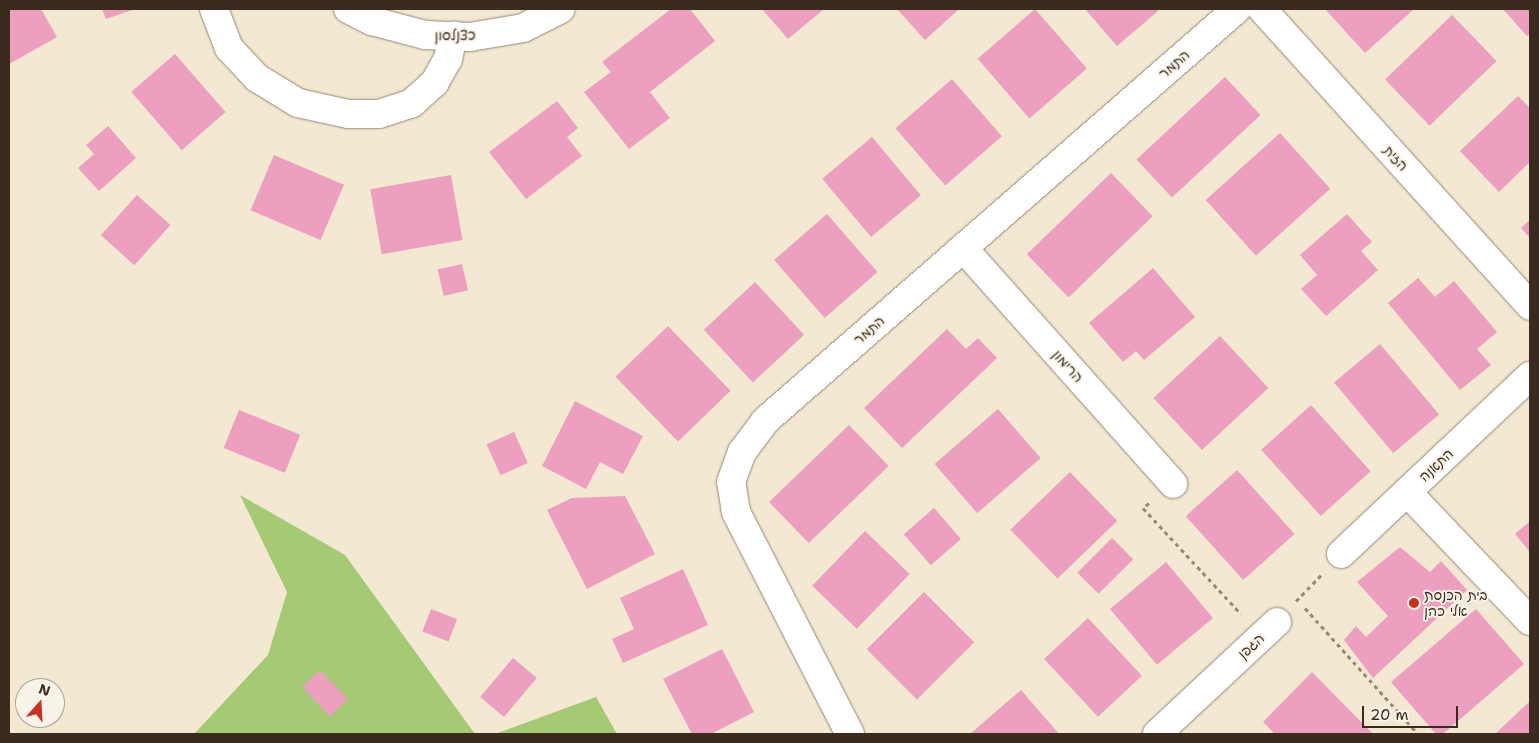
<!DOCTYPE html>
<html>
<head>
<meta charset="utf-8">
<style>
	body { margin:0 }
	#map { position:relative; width:1539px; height:743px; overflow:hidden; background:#f3e8d2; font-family:"Shantell Sans","Playpen Sans Hebrew",sans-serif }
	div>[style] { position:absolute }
	.green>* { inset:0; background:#a4ca74 }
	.building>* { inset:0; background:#ed9fbf; transform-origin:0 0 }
	.path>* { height:3px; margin-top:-1.5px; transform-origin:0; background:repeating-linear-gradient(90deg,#978978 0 4px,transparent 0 8px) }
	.roads { filter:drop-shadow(0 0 1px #978978) drop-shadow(0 0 1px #978978) }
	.minor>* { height:28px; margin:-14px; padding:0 14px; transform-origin:14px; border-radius:14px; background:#fff }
	.dots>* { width:14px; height:14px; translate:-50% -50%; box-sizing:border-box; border:2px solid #f7f3e8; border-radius:50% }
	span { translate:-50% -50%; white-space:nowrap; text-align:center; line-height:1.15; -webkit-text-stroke:4px #f7f3e8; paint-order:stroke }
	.street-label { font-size:14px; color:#3b2a1e }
	.poi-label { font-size:14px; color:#3b2a1e }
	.left { translate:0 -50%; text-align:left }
	.frame { position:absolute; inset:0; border:10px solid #3b2a1e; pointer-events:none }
	.north { position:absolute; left:15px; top:678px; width:50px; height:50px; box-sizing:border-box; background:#f7f3e8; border:1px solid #aca397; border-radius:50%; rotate:19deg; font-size:14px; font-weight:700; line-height:20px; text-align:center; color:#3b2a1e }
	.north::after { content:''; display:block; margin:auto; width:18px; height:22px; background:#c8321e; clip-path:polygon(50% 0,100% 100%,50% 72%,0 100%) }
	.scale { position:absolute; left:1362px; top:706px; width:96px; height:22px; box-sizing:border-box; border:2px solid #3b2a1e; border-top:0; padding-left:6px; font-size:15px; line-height:18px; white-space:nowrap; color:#3b2a1e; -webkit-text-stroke:4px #f7f3e8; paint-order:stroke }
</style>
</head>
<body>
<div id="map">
	<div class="green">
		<i style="clip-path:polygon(240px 495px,345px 555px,475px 734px,194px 734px,268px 655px,287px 592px)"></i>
		<i style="clip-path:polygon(596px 697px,617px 734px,495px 734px)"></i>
	</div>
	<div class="building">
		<i style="clip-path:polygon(9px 9px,41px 9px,57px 37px,9px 64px)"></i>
		<i style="clip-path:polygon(102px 9px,135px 9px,106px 19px)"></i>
		<i style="clip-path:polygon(671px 9px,690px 9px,715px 41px,650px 92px,670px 118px,629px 149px,584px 92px,611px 72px,602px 62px)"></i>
		<i style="clip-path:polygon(762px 9px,824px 9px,788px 39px)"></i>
		<i style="clip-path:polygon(897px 9px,959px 9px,925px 40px)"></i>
		<i style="left:1035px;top:9px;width:79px;height:76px;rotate:49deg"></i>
		<i style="clip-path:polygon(1085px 9px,1156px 9px,1158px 11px,1117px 46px)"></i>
		<i style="clip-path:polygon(1325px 9px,1414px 9px,1365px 53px)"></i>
		<i style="clip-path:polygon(1503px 9px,1530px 9px,1530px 34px,1527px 36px)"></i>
		<i style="left:1452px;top:15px;width:64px;height:93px;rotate:46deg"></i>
		<i style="left:175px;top:54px;width:77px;height:58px;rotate:49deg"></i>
		<i style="left:1225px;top:77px;width:52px;height:121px;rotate:47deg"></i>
		<i style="left:952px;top:79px;width:76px;height:75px;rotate:49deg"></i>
		<i style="clip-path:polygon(1518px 96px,1530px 108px,1530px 162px,1499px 192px,1460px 151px)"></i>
		<i style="clip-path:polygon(557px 101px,578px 128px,567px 137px,582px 156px,526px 199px,489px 152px)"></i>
		<i style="clip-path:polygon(108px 126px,136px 158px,99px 191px,78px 168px,94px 154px,86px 145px)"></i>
		<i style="left:1280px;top:133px;width:75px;height:100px;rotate:48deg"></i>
		<i style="left:872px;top:137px;width:76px;height:65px;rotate:50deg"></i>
		<i style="left:274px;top:155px;width:76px;height:60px;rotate:23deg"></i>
		<i style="left:1111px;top:173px;width:60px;height:117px;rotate:46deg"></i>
		<i style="left:451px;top:175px;width:66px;height:82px;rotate:80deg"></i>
		<i style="left:137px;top:195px;width:45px;height:54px;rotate:42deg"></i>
		<i style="left:827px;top:214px;width:77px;height:70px;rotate:49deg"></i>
		<i style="clip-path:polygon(1347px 214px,1372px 242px,1361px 251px,1378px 270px,1326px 316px,1301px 289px,1317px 275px,1300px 255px)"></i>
		<i style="clip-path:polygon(1530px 220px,1530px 238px,1521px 228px)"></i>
		<i style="left:462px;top:264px;width:27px;height:25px;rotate:77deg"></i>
		<i style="clip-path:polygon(1153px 268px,1195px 317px,1144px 360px,1136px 351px,1123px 362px,1089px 323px)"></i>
		<i style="clip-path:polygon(1418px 278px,1435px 297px,1454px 281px,1497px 332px,1477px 349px,1491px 365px,1460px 390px,1388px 303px)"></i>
		<i style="left:755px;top:282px;width:72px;height:70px;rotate:47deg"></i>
		<i style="left:668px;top:326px;width:90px;height:73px;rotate:46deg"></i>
		<i style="clip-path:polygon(947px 329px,966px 349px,978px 338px,997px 358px,902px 448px,864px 408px)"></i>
		<i style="left:1220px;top:336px;width:71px;height:91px;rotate:47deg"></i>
		<i style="left:1380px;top:344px;width:92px;height:60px;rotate:50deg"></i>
		<i style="clip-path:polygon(575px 401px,643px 436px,623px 474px,600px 462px,586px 489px,542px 466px)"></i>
		<i style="left:1311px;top:405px;width:89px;height:67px;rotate:48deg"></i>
		<i style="left:998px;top:409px;width:65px;height:84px;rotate:49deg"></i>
		<i style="left:239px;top:410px;width:66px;height:41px;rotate:22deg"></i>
		<i style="left:849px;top:425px;width:57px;height:111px;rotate:46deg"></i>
		<i style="left:514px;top:432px;width:34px;height:30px;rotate:66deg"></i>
		<i style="left:1237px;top:470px;width:86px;height:69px;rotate:48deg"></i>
		<i style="left:1070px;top:472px;width:68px;height:83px;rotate:46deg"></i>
		<i style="clip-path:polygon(625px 496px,655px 554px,587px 589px,547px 510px,572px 498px)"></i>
		<i style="left:934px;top:508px;width:41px;height:40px;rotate:49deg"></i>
		<i style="clip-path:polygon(1530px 521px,1530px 552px,1515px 534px)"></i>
		<i style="left:865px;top:531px;width:62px;height:76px;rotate:44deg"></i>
		<i style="left:1112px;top:538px;width:30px;height:49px;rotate:45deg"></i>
		<i style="clip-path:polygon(1400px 547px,1430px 572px,1441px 561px,1467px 590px,1373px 678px,1344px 640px,1356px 626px,1366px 637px,1388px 616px,1357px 582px)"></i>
		<i style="left:1166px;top:562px;width:73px;height:73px;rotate:50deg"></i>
		<i style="clip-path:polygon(683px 569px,708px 625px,623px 663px,612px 639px,634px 629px,620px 598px)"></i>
		<i style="left:924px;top:592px;width:71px;height:81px;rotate:45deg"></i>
		<i style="left:431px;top:609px;width:28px;height:24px;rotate:21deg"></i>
		<i style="clip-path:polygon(1476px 609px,1524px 664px,1443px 734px,1436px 734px,1391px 682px)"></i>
		<i style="left:1088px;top:618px;width:79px;height:60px;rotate:47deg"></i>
		<i style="clip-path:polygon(722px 649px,754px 712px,711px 734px,692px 734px,663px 679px)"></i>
		<i style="left:513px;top:658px;width:31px;height:51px;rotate:40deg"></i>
		<i style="left:320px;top:670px;width:40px;height:25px;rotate:46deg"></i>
		<i style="clip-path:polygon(1312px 672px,1373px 734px,1275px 734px,1263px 722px)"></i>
		<i style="clip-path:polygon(1021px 690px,1059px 734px,970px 734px)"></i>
		<i style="clip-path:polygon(1530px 701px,1530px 734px,1495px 734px)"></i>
	</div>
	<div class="path">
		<i style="left:1149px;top:503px;width:8px;rotate:140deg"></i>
		<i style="left:1143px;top:508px;width:144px;rotate:47.2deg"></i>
		<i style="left:1296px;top:601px;width:36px;rotate:-46deg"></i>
		<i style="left:1305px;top:608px;width:169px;rotate:48.1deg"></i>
	</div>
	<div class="roads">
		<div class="minor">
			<i style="left:214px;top:9px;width:42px;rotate:69deg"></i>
			<i style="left:229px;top:48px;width:41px;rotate:47deg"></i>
			<i style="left:257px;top:78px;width:48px;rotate:31.4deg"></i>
			<i style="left:298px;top:103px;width:51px;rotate:12.4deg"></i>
			<i style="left:348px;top:114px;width:31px"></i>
			<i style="left:379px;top:114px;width:35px;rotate:-18deg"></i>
			<i style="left:412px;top:103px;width:31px;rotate:-42deg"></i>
			<i style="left:435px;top:82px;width:26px;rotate:-61deg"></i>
			<i style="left:448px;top:59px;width:24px;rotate:-78deg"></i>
			<i style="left:348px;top:9px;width:27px;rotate:27deg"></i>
			<i style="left:372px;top:21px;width:55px;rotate:14.8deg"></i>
			<i style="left:425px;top:35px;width:45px;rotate:2.5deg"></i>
			<i style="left:470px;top:37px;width:54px;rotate:-9.6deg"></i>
			<i style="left:523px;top:28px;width:42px;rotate:-26.6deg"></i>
			<i style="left:1262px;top:9px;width:400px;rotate:47.9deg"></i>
			<i style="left:963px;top:248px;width:316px;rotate:48.3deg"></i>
			<i style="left:1407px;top:492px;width:178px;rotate:46.4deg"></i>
			<i style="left:1341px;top:554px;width:260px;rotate:-43.3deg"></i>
			<i style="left:850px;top:734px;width:250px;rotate:-117.2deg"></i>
			<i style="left:736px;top:512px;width:30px;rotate:-99deg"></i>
			<i style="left:731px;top:482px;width:32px;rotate:-70deg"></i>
			<i style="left:742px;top:452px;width:39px;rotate:-53deg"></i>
			<i style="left:765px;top:421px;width:627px;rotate:-41.12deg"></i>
			<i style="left:1157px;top:734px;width:164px;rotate:-43deg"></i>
		</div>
	</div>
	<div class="dots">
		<i style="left:1414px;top:603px;background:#c8321e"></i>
	</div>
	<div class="street-label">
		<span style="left:455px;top:35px;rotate:-1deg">כצנלסון</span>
		<span style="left:1174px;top:64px;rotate:-41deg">התמר</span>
		<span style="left:1396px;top:158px;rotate:48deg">הזית</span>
		<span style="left:869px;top:330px;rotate:-41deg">התמר</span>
		<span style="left:1068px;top:366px;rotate:48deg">הרימון</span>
		<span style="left:1436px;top:465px;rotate:-43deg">התאנה</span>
		<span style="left:1251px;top:646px;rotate:-43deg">הגפן</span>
	</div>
	<div class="poi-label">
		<span class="left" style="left:1424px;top:603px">בית הכנסת<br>אלי כהן</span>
	</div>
	<div class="frame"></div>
	<div class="north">N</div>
	<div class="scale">20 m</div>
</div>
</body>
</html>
